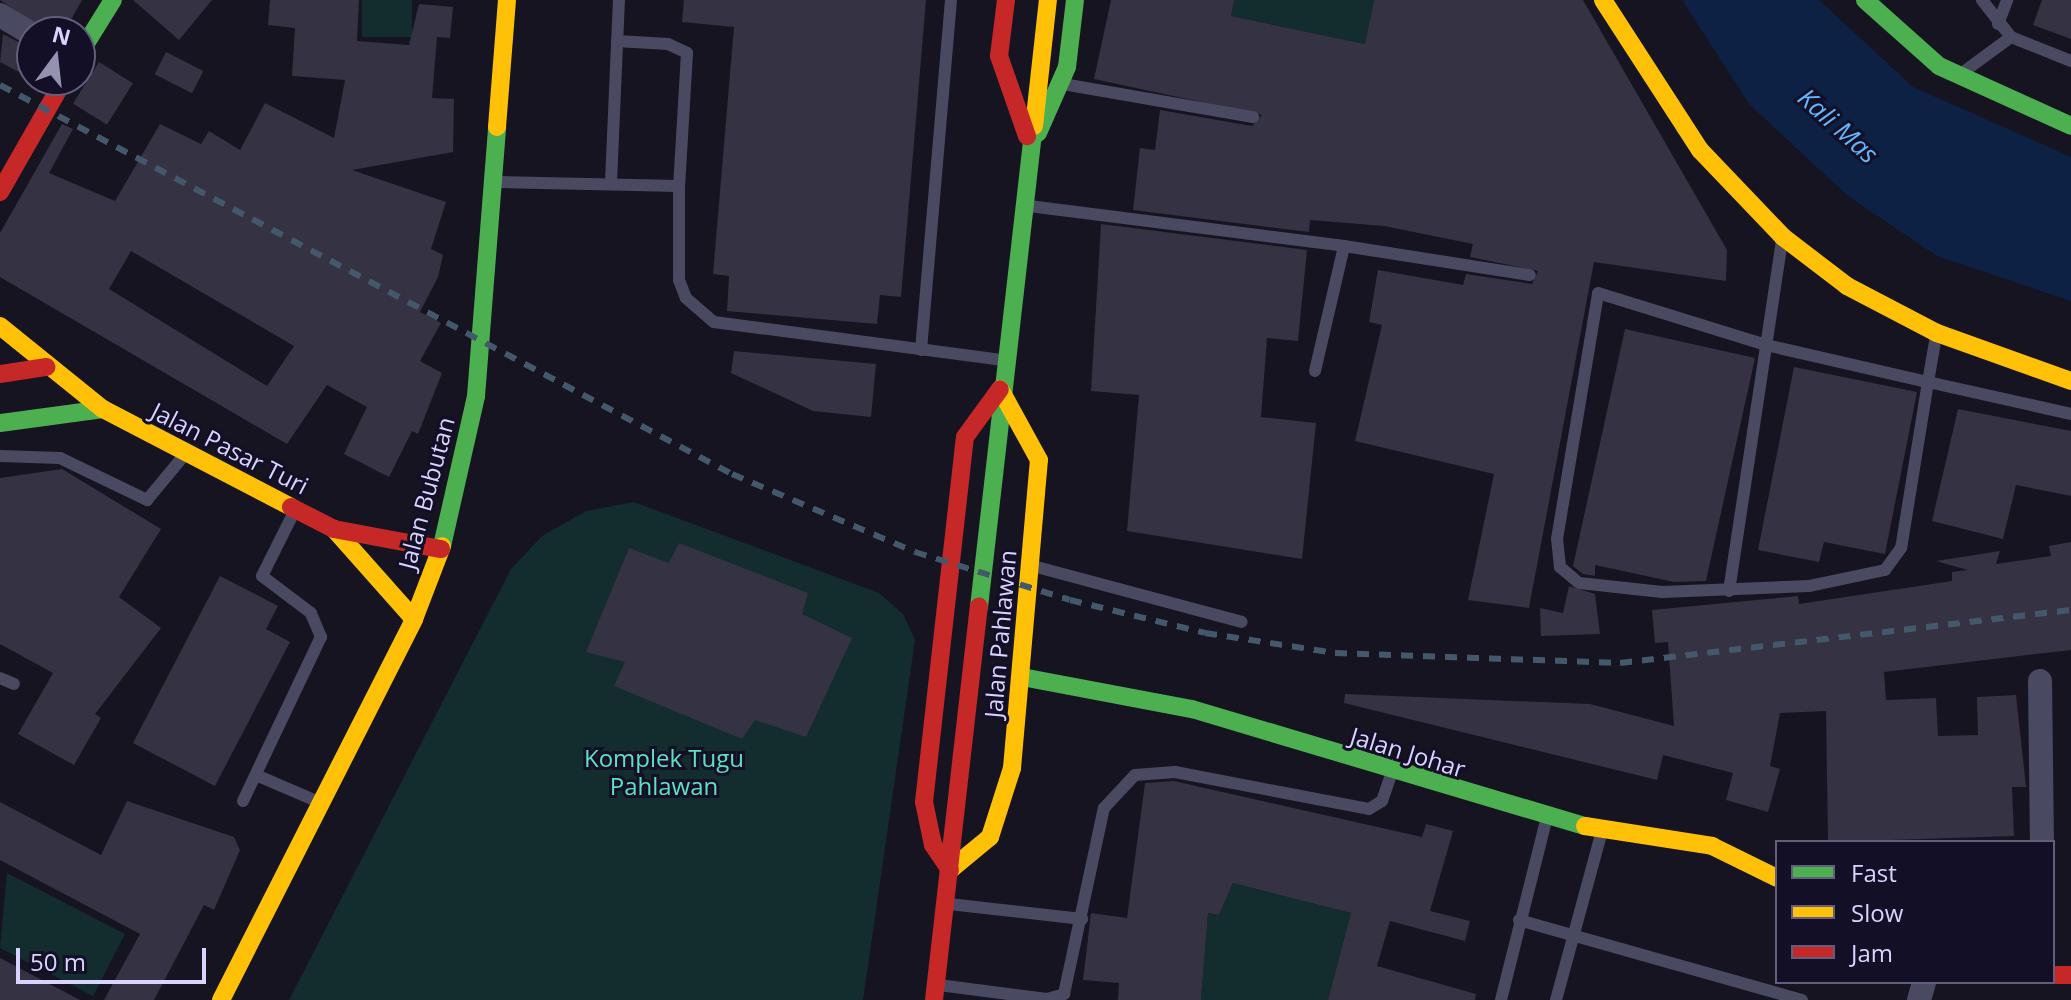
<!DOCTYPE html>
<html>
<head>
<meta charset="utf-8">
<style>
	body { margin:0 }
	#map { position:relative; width:2071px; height:1000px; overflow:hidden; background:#161421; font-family:"Open Sans",sans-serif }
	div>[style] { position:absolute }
	.green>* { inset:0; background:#132c2d; transform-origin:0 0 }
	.water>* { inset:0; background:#0d2144 }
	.building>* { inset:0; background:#343243; transform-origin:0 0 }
	.lane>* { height:12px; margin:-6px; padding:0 6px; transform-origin:6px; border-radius:6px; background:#4a4962 }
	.street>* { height:24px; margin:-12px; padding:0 12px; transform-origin:12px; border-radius:12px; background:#4a4962 }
	.fast>* { height:18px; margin:-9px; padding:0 9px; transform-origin:9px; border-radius:9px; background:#4caf50 }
	.slow>* { height:18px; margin:-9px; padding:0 9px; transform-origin:9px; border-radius:9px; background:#ffc107 }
	.jam>* { height:18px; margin:-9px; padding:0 9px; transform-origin:9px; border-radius:9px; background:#c62828 }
	.rail>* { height:6px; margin-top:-3px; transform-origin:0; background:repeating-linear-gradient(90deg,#43596b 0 12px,transparent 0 22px) }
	span { translate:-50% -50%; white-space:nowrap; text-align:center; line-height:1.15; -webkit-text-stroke:6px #130f26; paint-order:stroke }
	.street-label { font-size:24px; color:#d9d4ff }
	.park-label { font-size:24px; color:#5fe0c0 }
	.water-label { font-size:26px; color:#62b6ff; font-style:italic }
	.legend { position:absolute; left:1775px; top:840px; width:280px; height:144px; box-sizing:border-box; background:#130f26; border:2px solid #625e7d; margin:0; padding:10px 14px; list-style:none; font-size:24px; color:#d9d4ff }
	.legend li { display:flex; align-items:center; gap:16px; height:40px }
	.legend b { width:40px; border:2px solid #625e7d }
	.north { position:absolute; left:16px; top:16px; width:80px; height:80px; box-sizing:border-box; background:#130f26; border:2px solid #625e7d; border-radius:50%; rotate:15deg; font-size:22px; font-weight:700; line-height:32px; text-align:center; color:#d9d4ff }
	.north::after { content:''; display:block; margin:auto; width:28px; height:36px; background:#9591b1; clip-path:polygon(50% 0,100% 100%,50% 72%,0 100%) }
	.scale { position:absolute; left:16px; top:948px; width:190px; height:36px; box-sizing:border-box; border:4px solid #d9d4ff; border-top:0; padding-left:10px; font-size:24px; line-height:28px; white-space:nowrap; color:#d9d4ff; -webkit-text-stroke:6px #130f26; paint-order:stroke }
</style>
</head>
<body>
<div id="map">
	<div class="green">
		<i style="left:362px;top:0;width:50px;height:37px"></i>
		<i style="clip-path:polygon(1234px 0,1374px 0,1365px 44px,1231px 16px)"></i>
		<i style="clip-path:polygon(634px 502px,879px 593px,903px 614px,915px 640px,863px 1000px,289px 1000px,511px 569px,542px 536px,586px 511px)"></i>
		<i style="clip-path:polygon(7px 873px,125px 934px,93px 996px,0 948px)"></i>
		<i style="clip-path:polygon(1233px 883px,1351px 913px,1328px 1000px,1201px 1000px,1208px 913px,1219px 915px)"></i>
	</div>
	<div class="water">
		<i style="clip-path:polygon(1682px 0,1819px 0,1913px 87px,2071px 157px,2071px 301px,1937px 256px,1848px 196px,1750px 105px)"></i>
	</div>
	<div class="building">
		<i style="clip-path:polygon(0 0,82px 0,64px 32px,47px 32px)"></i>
		<i style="clip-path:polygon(133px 0,212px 0,179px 40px)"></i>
		<i style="clip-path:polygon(evenodd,270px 0,359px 0,357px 41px,409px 45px,419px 4px,453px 7px,450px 38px,437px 37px,432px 98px,454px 99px,453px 152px,352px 170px,446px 202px,431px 249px,443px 255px,438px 277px,420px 312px,441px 323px,420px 361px,442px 373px,418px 434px,412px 431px,389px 477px,344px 454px,367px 407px,327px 385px,287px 444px,0 277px,0 233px,62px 124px,73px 129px,49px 173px,115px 201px,160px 124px,201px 144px,209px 131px,240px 150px,265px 103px,334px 138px,345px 80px,292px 76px,295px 28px,268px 25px,270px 0,131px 251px,294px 346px,267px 386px,109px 289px,131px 251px)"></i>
		<i style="clip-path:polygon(684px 0,926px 0,901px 297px,880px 295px,877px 324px,727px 311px,729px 276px,713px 274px,734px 27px,682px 22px)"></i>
		<i style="clip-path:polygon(1111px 0,1234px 0,1231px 16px,1365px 44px,1374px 0,1583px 0,1727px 250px,1726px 281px,1594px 262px,1529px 608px,1468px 600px,1494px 474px,1355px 441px,1382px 325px,1369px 322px,1378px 270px,1463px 285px,1466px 274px,1532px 284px,1538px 271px,1470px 257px,1473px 244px,1384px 226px,1310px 220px,1309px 232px,1133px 210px,1140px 148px,1155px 150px,1160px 110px,1252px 126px,1262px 115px,1094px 79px)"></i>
		<i style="clip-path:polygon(2042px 0,2071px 0,2071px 39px,2033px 25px)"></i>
		<i style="clip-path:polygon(3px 34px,32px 49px,26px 76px,0 62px)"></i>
		<i style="left:166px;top:52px;width:42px;height:25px;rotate:27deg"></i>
		<i style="left:99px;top:62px;width:40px;height:49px;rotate:32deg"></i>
		<i style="clip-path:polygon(1101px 224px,1307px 250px,1298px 341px,1267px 338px,1261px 417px,1316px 423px,1302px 559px,1127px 531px,1139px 395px,1091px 391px)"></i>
		<i style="clip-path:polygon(1625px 329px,1755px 358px,1706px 581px,1674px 582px,1595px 565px,1595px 576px,1583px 574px,1573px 566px)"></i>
		<i style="clip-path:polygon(734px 351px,876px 364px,871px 417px,813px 411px,731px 373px)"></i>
		<i style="clip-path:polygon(1794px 367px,1917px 392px,1885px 554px,1824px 542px,1819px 562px,1758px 550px)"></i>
		<i style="clip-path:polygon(1958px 409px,2071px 431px,2071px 496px,2016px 485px,2003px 539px,1932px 521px)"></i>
		<i style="clip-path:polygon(62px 469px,161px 529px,119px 597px,161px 628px,95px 714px,101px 718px,74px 765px,18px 734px,53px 673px,0 644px,0 478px)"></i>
		<i style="clip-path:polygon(2071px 542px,2071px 650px,1884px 672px,1886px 700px,1936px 698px,1938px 736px,1978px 735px,1977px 697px,2016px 695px,2026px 787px,2012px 787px,2014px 836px,1828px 842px,1826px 711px,1780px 713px,1770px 766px,1780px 769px,1768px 812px,1726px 800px,1733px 773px,1663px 755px,1657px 780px,1344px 703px,1345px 694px,1590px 704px,1674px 726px,1668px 642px,1655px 643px,1652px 610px,1798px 596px,1799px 604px,1952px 581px,1952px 572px,1968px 570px,1936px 561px,2000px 551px,1996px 564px,2051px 556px,2049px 546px)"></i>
		<i style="clip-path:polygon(679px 543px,808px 593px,802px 614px,852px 638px,806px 737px,755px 720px,742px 739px,614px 686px,625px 662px,586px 652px,629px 548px,669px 563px)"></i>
		<i style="clip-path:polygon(220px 576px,278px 606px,266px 629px,290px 642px,215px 786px,133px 743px)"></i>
		<i style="clip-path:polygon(1569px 586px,1595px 594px,1600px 634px,1541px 636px,1540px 608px,1563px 613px)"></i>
		<i style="clip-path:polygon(1174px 781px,1422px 837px,1426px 824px,1453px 831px,1430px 911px,1470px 921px,1465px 941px,1390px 921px,1377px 966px,1476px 994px,1475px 1000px,1328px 1000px,1351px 913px,1233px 883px,1219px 915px,1208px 913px,1201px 1000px,1118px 1000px,1119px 983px,1083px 980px,1091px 913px,1127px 918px,1145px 783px)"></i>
		<i style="clip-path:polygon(127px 801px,234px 837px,240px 850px,214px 910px,204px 905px,154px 1000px,104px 1000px,140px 934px,0 860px,0 802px,101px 855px)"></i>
		<i style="clip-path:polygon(0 958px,80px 1000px,0 1000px)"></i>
	</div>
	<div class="lane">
		<i style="left:1982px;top:0;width:47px;rotate:51.9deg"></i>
		<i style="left:2011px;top:37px;width:65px;rotate:21.8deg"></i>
		<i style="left:1998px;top:24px;width:26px;rotate:-69deg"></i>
		<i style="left:617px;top:41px;width:51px;rotate:3.4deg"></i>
		<i style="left:668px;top:44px;width:21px;rotate:25deg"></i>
		<i style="left:687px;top:53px;width:133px;rotate:93.4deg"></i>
		<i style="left:1962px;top:73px;width:61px;rotate:-36.3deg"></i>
		<i style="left:1063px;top:84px;width:193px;rotate:9.9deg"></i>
		<i style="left:499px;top:182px;width:180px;rotate:1.3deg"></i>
		<i style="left:679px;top:186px;width:94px;rotate:90deg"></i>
		<i style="left:679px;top:280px;width:19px;rotate:69deg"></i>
		<i style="left:686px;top:298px;width:37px;rotate:41deg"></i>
		<i style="left:714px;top:322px;width:290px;rotate:7.5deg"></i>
		<i style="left:611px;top:182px;width:182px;rotate:-87.5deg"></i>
		<i style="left:1029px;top:206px;width:318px;rotate:7.2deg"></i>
		<i style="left:1936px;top:336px;width:47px;rotate:99.9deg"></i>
		<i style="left:1928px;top:382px;width:168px;rotate:99.2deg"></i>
		<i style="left:1901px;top:548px;width:27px;rotate:126deg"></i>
		<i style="left:1885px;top:570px;width:78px;rotate:168.1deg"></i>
		<i style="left:1809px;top:586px;width:147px;rotate:177.7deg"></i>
		<i style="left:1662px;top:592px;width:83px;rotate:-173.8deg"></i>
		<i style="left:1579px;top:583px;width:25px;rotate:-140deg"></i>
		<i style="left:1560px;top:567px;width:28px;rotate:-96deg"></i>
		<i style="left:1557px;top:539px;width:249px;rotate:-80.5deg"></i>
		<i style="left:1598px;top:293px;width:176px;rotate:17.2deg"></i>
		<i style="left:1766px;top:345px;width:166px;rotate:12.9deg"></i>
		<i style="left:1928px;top:382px;width:147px;rotate:12.6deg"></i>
		<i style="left:921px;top:350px;width:351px;rotate:-85.1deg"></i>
		<i style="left:1315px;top:371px;width:128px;rotate:-76.9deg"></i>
		<i style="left:1344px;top:246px;width:188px;rotate:8.9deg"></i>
		<i style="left:0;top:456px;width:60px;rotate:1.9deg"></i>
		<i style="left:60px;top:458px;width:97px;rotate:25.8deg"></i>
		<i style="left:147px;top:500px;width:61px;rotate:-50.3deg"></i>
		<i style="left:1033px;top:566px;width:216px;rotate:15deg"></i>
		<i style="left:1729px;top:591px;width:353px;rotate:-81.4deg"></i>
		<i style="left:0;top:678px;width:15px;rotate:23deg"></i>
		<i style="left:256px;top:775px;width:69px;rotate:23.2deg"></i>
		<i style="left:243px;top:801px;width:182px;rotate:-64.6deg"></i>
		<i style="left:321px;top:637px;width:26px;rotate:-113deg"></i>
		<i style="left:311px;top:613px;width:61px;rotate:-142.9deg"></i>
		<i style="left:262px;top:576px;width:72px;rotate:-63.4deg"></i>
		<i style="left:949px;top:904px;width:134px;rotate:6.4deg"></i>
		<i style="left:1519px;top:920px;width:294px;rotate:15.8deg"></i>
		<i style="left:939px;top:985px;width:109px;rotate:7.4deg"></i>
		<i style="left:1047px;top:999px;width:18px;rotate:-16deg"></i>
		<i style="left:1064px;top:994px;width:190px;rotate:-77.9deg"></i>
		<i style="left:1104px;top:808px;width:45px;rotate:-46.8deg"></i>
		<i style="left:1135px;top:775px;width:40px;rotate:-4.3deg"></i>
		<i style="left:1175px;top:772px;width:197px;rotate:10.8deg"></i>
		<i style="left:1369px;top:809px;width:15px;rotate:-32deg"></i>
		<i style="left:1382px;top:801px;width:28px;rotate:-71deg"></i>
		<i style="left:1501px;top:1000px;width:185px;rotate:-75.9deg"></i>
		<i style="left:1556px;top:1000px;width:175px;rotate:-74.8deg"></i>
	</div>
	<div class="street">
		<i style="left:0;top:15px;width:37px;rotate:31deg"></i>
		<i style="left:2040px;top:681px;width:161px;rotate:89.3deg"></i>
		<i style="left:1919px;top:1000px;width:19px;rotate:-74deg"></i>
	</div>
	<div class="fast">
		<i style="left:1865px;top:0;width:99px;rotate:41.7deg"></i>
		<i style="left:1939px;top:66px;width:145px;rotate:24.4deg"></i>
		<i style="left:80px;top:53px;width:62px;rotate:-58.1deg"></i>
		<i style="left:1038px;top:133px;width:72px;rotate:-66.3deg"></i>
		<i style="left:1067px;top:67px;width:67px;rotate:-83.2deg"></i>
		<i style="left:0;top:423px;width:104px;rotate:-7.7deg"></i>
		<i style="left:442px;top:546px;width:154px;rotate:-77.2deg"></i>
		<i style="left:476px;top:396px;width:270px;rotate:-85.5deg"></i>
		<i style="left:979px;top:607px;width:484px;rotate:-83.5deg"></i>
		<i style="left:1022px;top:677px;width:173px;rotate:10.7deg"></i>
		<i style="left:1192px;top:709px;width:410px;rotate:16.6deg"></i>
	</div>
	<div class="slow">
		<i style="left:1603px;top:0;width:179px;rotate:57.1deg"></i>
		<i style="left:1700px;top:150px;width:120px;rotate:46.3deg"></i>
		<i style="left:1783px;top:237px;width:81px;rotate:37.4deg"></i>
		<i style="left:1847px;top:286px;width:102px;rotate:27.6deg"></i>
		<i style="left:1937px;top:333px;width:142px;rotate:19.7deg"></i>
		<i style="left:1034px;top:126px;width:127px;rotate:-83.7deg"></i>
		<i style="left:497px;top:127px;width:127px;rotate:-85.5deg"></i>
		<i style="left:0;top:326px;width:132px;rotate:38.9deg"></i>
		<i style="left:103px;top:409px;width:212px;rotate:27.5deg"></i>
		<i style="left:334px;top:529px;width:120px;rotate:48.4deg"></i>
		<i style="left:1585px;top:826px;width:129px;rotate:8.9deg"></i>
		<i style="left:1712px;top:846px;width:72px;rotate:26.2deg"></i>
		<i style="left:950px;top:870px;width:52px;rotate:-39.5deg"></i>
		<i style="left:990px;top:837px;width:72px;rotate:-72.3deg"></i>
		<i style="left:1012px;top:768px;width:309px;rotate:-85deg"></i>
		<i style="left:1039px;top:460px;width:81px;rotate:-118.8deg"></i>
		<i style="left:221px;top:1000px;width:427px;rotate:-63.1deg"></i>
		<i style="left:414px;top:619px;width:78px;rotate:-69deg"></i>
	</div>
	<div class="jam">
		<i style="left:1006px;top:0;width:56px;rotate:97.1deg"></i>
		<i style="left:999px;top:56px;width:85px;rotate:70.7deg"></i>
		<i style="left:0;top:192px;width:129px;rotate:-60.3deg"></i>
		<i style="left:0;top:374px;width:47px;rotate:-8.7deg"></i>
		<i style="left:291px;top:507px;width:48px;rotate:27.1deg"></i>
		<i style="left:334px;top:529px;width:109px;rotate:10.6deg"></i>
		<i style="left:950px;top:870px;width:30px;rotate:-124deg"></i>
		<i style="left:933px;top:845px;width:44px;rotate:-101.8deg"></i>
		<i style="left:924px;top:802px;width:367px;rotate:-83.6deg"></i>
		<i style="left:965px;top:437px;width:59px;rotate:-53.9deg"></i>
		<i style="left:2053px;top:975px;width:18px"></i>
		<i style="left:934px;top:1000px;width:396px;rotate:-83.5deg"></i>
	</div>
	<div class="rail">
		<i style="left:0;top:85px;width:829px;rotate:27.99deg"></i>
		<i style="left:732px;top:474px;width:199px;rotate:23.1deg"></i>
		<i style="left:915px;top:552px;width:162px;rotate:17.2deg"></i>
		<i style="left:1070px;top:600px;width:139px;rotate:13.7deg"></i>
		<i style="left:1205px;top:633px;width:132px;rotate:8.7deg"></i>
		<i style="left:1335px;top:653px;width:285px;rotate:2deg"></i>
		<i style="left:1620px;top:663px;width:454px;rotate:-6.7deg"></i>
	</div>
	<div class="street-label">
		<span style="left:230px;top:448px;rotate:27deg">Jalan Pasar Turi</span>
		<span style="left:426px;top:493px;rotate:-75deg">Jalan Bubutan</span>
		<span style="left:1000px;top:634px;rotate:-85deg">Jalan Pahlawan</span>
		<span style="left:1408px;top:752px;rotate:17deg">Jalan Johar</span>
	</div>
	<div class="park-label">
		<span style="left:664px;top:772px">Komplek Tugu<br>Pahlawan</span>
	</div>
	<div class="water-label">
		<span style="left:1838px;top:126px;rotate:42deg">Kali Mas</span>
	</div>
	<ul class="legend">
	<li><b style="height:10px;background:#4caf50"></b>Fast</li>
	<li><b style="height:10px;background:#ffc107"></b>Slow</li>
	<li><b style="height:10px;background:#c62828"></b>Jam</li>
	</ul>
	<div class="north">N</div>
	<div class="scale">50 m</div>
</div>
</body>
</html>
